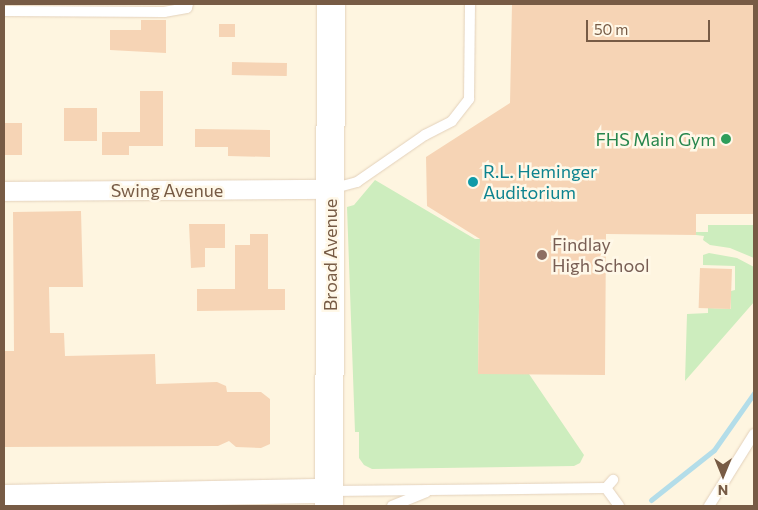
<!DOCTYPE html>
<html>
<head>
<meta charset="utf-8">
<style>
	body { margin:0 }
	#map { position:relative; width:758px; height:510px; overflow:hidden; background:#fef5e0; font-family:Commissioner,sans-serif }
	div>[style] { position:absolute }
	.green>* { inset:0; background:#cdedbe }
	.stream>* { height:5px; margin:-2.5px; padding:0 2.5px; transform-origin:2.5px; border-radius:2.5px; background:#b3dde9 }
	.building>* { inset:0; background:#f6d4b5; transform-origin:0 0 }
	.roads { filter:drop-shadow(0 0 1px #e3d1bb) drop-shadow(0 0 1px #e3d1bb) }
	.service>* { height:10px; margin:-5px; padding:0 5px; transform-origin:5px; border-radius:5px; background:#fff }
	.minor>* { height:19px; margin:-9.5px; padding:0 9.5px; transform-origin:9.5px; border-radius:9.5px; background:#fff }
	.tertiary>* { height:24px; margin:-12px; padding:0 12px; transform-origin:12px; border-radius:12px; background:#fff }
	.secondary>* { height:28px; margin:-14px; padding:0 14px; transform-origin:14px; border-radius:14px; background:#fff }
	.dots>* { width:14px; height:14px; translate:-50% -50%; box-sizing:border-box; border:2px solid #fff8e8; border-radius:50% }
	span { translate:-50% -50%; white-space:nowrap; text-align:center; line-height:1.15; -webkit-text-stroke:5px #fff8e8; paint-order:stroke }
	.leisure-label { font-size:18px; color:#27864d }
	.right { translate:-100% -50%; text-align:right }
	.culture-label { font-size:18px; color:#0d838f }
	.left { translate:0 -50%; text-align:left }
	.street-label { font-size:18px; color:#775b45 }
	.education-label { font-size:18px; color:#785e54 }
	.frame { position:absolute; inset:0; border:5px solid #775b45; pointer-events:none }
	.north { position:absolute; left:698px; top:450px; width:50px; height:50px; -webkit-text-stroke:4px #fff8e8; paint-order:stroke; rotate:180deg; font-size:14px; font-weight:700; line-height:20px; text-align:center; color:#775b45 }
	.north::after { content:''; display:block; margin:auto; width:18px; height:22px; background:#775b45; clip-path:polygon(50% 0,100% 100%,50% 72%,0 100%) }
	.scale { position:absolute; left:586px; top:20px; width:124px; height:22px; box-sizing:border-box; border:2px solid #775b45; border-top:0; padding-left:6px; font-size:15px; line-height:18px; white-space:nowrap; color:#775b45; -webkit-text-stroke:4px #fff8e8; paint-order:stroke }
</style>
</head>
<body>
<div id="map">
	<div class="green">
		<i style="clip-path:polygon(375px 180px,475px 239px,480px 239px,478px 373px,529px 374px,584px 455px,580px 463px,574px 466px,372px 469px,364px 465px,359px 458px,359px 432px,355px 432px,347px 207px,354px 205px)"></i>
		<i style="clip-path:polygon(708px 225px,754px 225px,754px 258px,730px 248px,710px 245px,703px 240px,704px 236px,696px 235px,696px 232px,708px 232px)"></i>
		<i style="clip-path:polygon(709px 253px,737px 258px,754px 267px,754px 302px,685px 381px,687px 314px,708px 313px,708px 308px,731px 309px,731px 291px,735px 290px,735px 266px,703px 265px,703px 255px)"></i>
	</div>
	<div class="stream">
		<i style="left:651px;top:500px;width:80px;rotate:-38.4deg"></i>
		<i style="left:714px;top:450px;width:70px;rotate:-54.9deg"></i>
	</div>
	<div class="building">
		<i style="clip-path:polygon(512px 4px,754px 4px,754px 214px,696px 214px,696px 235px,606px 234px,605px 375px,478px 374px,480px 239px,427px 206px,426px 157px,510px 103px)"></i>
		<i style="clip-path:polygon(141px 20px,166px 20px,166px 53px,110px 50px,110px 30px,141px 30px)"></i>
		<i style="left:219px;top:24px;width:16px;height:13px"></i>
		<i style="left:232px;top:62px;width:55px;height:13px;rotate:1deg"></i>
		<i style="clip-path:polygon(140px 91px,163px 91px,163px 146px,129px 146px,129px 155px,102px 155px,102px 132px,140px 132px)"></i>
		<i style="left:64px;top:108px;width:33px;height:33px"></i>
		<i style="left:4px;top:123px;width:18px;height:32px"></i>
		<i style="clip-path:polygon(195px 129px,270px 130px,270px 157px,228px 156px,228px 147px,195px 147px)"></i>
		<i style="clip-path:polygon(81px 211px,83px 287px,49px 287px,50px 333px,64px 333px,65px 356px,155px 354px,156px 384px,217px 382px,226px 386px,227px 392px,261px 392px,270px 399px,270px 444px,261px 448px,236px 447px,229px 441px,218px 446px,4px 447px,4px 351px,14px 351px,13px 212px)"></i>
		<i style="clip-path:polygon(189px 224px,225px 224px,225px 248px,205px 248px,205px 267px,191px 268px)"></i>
		<i style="clip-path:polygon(250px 234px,268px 234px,268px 289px,285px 289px,285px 310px,197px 311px,197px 289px,235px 289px,235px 245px,250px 245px)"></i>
		<i style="left:700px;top:268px;width:32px;height:40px;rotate:2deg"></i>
	</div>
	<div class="roads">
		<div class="service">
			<i style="left:4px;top:11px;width:160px;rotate:0.4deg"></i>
			<i style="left:164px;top:12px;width:23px;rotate:-10deg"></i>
			<i style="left:187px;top:8px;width:4px;rotate:-76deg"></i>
			<i style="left:331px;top:189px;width:27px;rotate:-15deg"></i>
			<i style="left:357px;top:182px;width:83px;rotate:-34.7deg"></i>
			<i style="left:425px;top:135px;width:30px;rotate:-27deg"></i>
			<i style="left:452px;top:121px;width:28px;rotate:-52deg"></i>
			<i style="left:469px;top:99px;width:95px;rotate:-89.4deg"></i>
			<i style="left:606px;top:488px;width:22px;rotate:54deg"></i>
			<i style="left:330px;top:491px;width:276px;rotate:-0.6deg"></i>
			<i style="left:606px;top:488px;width:11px;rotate:-49deg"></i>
			<i style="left:392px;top:506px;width:37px;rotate:-22deg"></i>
			<i style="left:709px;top:506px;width:85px;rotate:-58deg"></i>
		</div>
		<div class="minor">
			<i style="left:4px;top:191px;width:326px;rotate:-0.4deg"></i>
		</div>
		<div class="tertiary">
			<i style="left:4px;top:497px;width:325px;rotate:-1.1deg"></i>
		</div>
		<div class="secondary">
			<i style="left:329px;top:506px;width:502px;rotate:-89.77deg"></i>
		</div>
	</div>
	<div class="dots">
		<i style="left:726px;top:139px;background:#2e9e5b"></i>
		<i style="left:473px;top:182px;background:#0f9aa8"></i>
		<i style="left:542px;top:255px;background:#8d6e63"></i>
	</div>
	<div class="leisure-label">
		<span class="right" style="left:716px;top:139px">FHS Main Gym</span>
	</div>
	<div class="culture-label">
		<span class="left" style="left:483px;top:182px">R.L. Heminger<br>Auditorium</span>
	</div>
	<div class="street-label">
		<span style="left:167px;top:190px">Swing Avenue</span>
		<span style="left:330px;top:255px;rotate:-90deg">Broad Avenue</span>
	</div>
	<div class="education-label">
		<span class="left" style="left:552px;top:255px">Findlay<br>High School</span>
	</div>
	<div class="frame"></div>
	<div class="north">N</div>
	<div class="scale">50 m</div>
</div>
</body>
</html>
